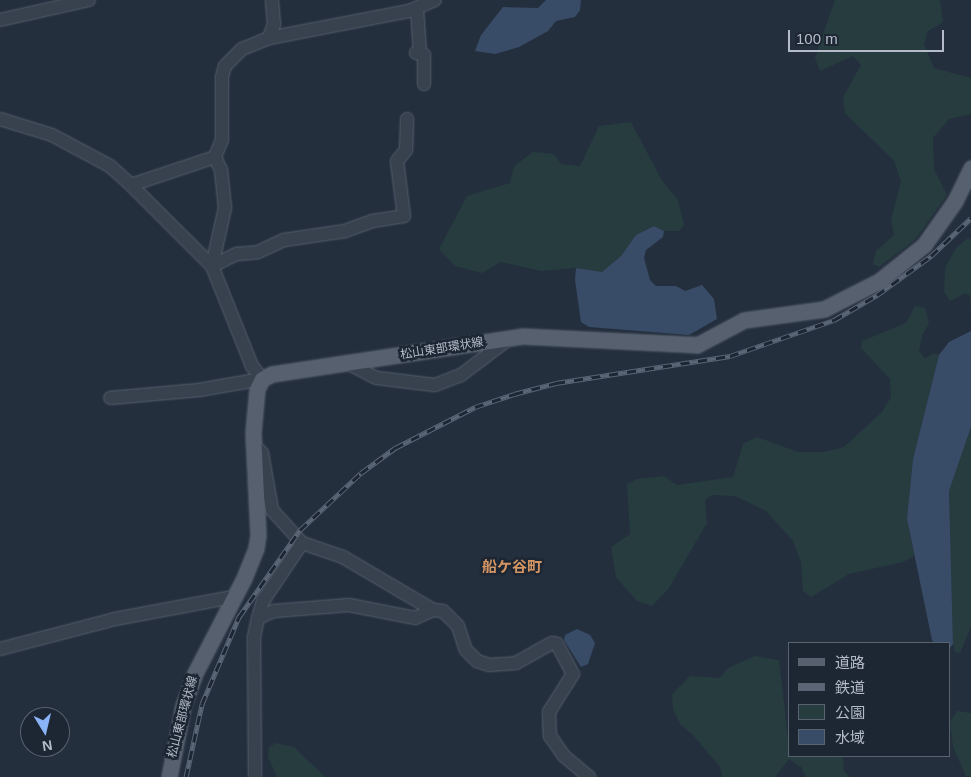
<!DOCTYPE html>
<html>
<head>
<meta charset="utf-8">
<style>
	body { margin:0 }
	#map { position:relative; width:971px; height:777px; overflow:hidden; background:#242f3e; font-family:Helvetica,"Noto Sans JP",sans-serif }
	div>[style] { position:absolute }
	.green>* { inset:0; background:#263c3f }
	.water>* { inset:0; background:#394c67 }
	.roads { filter:drop-shadow(0 0 1px #565f6c) drop-shadow(0 0 1px #565f6c) }
	.minor>* { height:12px; margin:-6px; padding:0 6px; transform-origin:6px; border-radius:6px; background:#38414e }
	.major>* { height:15px; margin:-7.5px; padding:0 7.5px; transform-origin:7.5px; border-radius:7.5px; background:#56606e }
	.rail>* { height:5px; margin-top:-2.5px; transform-origin:0; background:repeating-linear-gradient(90deg,#1d2633 0 9px,#5a6575 0 18px); box-sizing:border-box; border-block:1px solid #5a6575 }
	span { translate:-50% -50%; white-space:nowrap; text-align:center; line-height:1.15; -webkit-text-stroke:5px #1d2633; paint-order:stroke }
	.street-label { font-size:12px; color:#b4bcc9 }
	.quarter-label { font-size:15px; color:#d59563; font-weight:700 }
	.legend { position:absolute; left:788px; top:642px; width:162px; height:115px; box-sizing:border-box; background:#1d2633; border:1px solid #59626f; margin:0; padding:6px 9px; list-style:none; font-size:15px; color:#b4bcc9 }
	.legend li { display:flex; align-items:center; gap:10px; height:25px }
	.legend b { width:25px; border:1px solid #59626f }
	.north { position:absolute; left:20px; top:707px; width:50px; height:50px; box-sizing:border-box; background:#1d2633; border:1px solid #59626f; border-radius:50%; rotate:171deg; font-size:14px; font-weight:700; line-height:20px; text-align:center; color:#b4bcc9 }
	.north::after { content:''; display:block; margin:auto; width:18px; height:22px; background:#8ab4f8; clip-path:polygon(50% 0,100% 100%,50% 72%,0 100%) }
	.scale { position:absolute; left:788px; top:30px; width:156px; height:22px; box-sizing:border-box; border:2px solid #b4bcc9; border-top:0; padding-left:6px; font-size:15px; line-height:18px; white-space:nowrap; color:#b4bcc9; -webkit-text-stroke:4px #1d2633; paint-order:stroke }
</style>
</head>
<body>
<div id="map">
	<div class="green">
		<i style="clip-path:polygon(835px 0,940px 0,943px 22px,928px 31px,924px 44px,934px 68px,971px 78px,971px 114px,949px 119px,933px 138px,934px 169px,947px 195px,915px 240px,879px 267px,873px 264px,876px 251px,894px 235px,891px 220px,901px 181px,894px 161px,845px 113px,843px 97px,861px 65px,853px 56px,820px 71px,815px 58px)"></i>
		<i style="clip-path:polygon(631px 122px,661px 179px,678px 200px,684px 225px,679px 231px,664px 231px,653px 226px,636px 235px,621px 256px,602px 272px,576px 268px,541px 271px,501px 262px,482px 273px,455px 266px,439px 249px,467px 196px,510px 183px,514px 166px,533px 152px,554px 154px,561px 164px,580px 166px,599px 126px)"></i>
		<i style="clip-path:polygon(968px 238px,971px 240px,971px 317px,970px 296px,966px 293px,950px 301px,944px 292px,945px 268px,956px 248px)"></i>
		<i style="clip-path:polygon(915px 306px,925px 308px,929px 323px,922px 336px,919px 351px,925px 358px,934px 353px,939px 355px,913px 459px,907px 519px,914px 556px,903px 562px,849px 574px,811px 597px,803px 591px,801px 562px,793px 541px,766px 511px,735px 496px,712px 495px,705px 500px,707px 523px,669px 588px,652px 606px,637px 601px,616px 577px,611px 547px,630px 534px,627px 484px,637px 479px,664px 476px,677px 485px,733px 477px,743px 444px,757px 437px,798px 452px,824px 452px,844px 447px,882px 412px,891px 397px,890px 379px,861px 348px,862px 341px,906px 323px)"></i>
		<i style="clip-path:polygon(971px 427px,971px 627px,960px 653px,955px 652px,953px 644px,949px 491px)"></i>
		<i style="clip-path:polygon(755px 656px,779px 660px,790px 756px,843px 756px,844px 771px,850px 777px,806px 777px,801px 767px,789px 759px,775px 777px,722px 777px,720px 767px,693px 735px,680px 724px,673px 709px,672px 694px,690px 676px,720px 678px,728px 668px)"></i>
		<i style="clip-path:polygon(957px 711px,971px 713px,971px 777px,966px 776px,953px 747px,950px 722px)"></i>
		<i style="clip-path:polygon(276px 743px,294px 747px,325px 777px,277px 777px,268px 757px,269px 747px)"></i>
	</div>
	<div class="water">
		<i style="clip-path:polygon(546px 0,581px 0,580px 10px,575px 17px,556px 21px,548px 31px,519px 47px,495px 54px,475px 51px,481px 35px,503px 7px,538px 8px)"></i>
		<i style="clip-path:polygon(654px 226px,664px 231px,663px 237px,646px 250px,644px 258px,650px 280px,656px 286px,676px 286px,685px 291px,702px 285px,714px 299px,717px 319px,689px 335px,589px 327px,581px 322px,575px 280px,576px 268px,602px 272px,621px 256px,636px 235px)"></i>
		<i style="clip-path:polygon(971px 331px,971px 427px,949px 491px,953px 644px,950px 648px,950px 643px,934px 643px,932px 640px,907px 519px,913px 459px,939px 355px,949px 342px)"></i>
		<i style="clip-path:polygon(577px 629px,590px 635px,595px 643px,588px 664px,581px 667px,564px 640px,565px 635px)"></i>
	</div>
	<div class="roads">
		<div class="minor">
			<i style="left:417px;top:8px;width:46px;rotate:86.3deg"></i>
			<i style="left:0;top:20px;width:91px;rotate:-12.7deg"></i>
			<i style="left:269px;top:38px;width:15px;rotate:-70deg"></i>
			<i style="left:274px;top:24px;width:24px;rotate:-95deg"></i>
			<i style="left:416px;top:53px;width:8px;rotate:14deg"></i>
			<i style="left:424px;top:55px;width:29px;rotate:90deg"></i>
			<i style="left:0;top:119px;width:54px;rotate:17.1deg"></i>
			<i style="left:52px;top:135px;width:66px;rotate:28.1deg"></i>
			<i style="left:110px;top:166px;width:28px;rotate:42deg"></i>
			<i style="left:131px;top:185px;width:115px;rotate:45deg"></i>
			<i style="left:212px;top:266px;width:108px;rotate:68.2deg"></i>
			<i style="left:252px;top:366px;width:16px;rotate:52deg"></i>
			<i style="left:262px;top:379px;width:64px;rotate:170.1deg"></i>
			<i style="left:199px;top:390px;width:89px;rotate:174.9deg"></i>
			<i style="left:131px;top:185px;width:89px;rotate:-18.4deg"></i>
			<i style="left:215px;top:157px;width:18px;rotate:-68deg"></i>
			<i style="left:222px;top:140px;width:63px;rotate:-90deg"></i>
			<i style="left:222px;top:77px;width:11px;rotate:-75deg"></i>
			<i style="left:225px;top:66px;width:24px;rotate:-45deg"></i>
			<i style="left:242px;top:49px;width:29px;rotate:-22deg"></i>
			<i style="left:269px;top:38px;width:143px;rotate:-10.9deg"></i>
			<i style="left:409px;top:11px;width:28px;rotate:-23deg"></i>
			<i style="left:212px;top:266px;width:28px;rotate:-26deg"></i>
			<i style="left:237px;top:254px;width:21px;rotate:-5deg"></i>
			<i style="left:258px;top:252px;width:29px;rotate:-25deg"></i>
			<i style="left:284px;top:240px;width:62px;rotate:-8.4deg"></i>
			<i style="left:345px;top:231px;width:30px;rotate:-20deg"></i>
			<i style="left:373px;top:221px;width:31px;rotate:-9deg"></i>
			<i style="left:404px;top:216px;width:55px;rotate:-97.3deg"></i>
			<i style="left:397px;top:161px;width:14px;rotate:-51deg"></i>
			<i style="left:406px;top:150px;width:31px;rotate:-88deg"></i>
			<i style="left:212px;top:266px;width:59px;rotate:-77.4deg"></i>
			<i style="left:225px;top:208px;width:38px;rotate:-96deg"></i>
			<i style="left:221px;top:170px;width:14px;rotate:-115deg"></i>
			<i style="left:349px;top:364px;width:31px;rotate:27deg"></i>
			<i style="left:377px;top:378px;width:58px;rotate:6.9deg"></i>
			<i style="left:435px;top:385px;width:28px;rotate:-21deg"></i>
			<i style="left:461px;top:375px;width:61px;rotate:-37.1deg"></i>
			<i style="left:253px;top:444px;width:13px;rotate:45deg"></i>
			<i style="left:262px;top:453px;width:58px;rotate:80deg"></i>
			<i style="left:272px;top:510px;width:45px;rotate:47.7deg"></i>
			<i style="left:302px;top:543px;width:70px;rotate:123.9deg"></i>
			<i style="left:263px;top:601px;width:18px;rotate:106deg"></i>
			<i style="left:258px;top:618px;width:19px;rotate:102deg"></i>
			<i style="left:254px;top:637px;width:140px;rotate:89.6deg"></i>
			<i style="left:302px;top:543px;width:43px;rotate:18.9deg"></i>
			<i style="left:343px;top:557px;width:104px;rotate:30.5deg"></i>
			<i style="left:258px;top:618px;width:17px;rotate:-24deg"></i>
			<i style="left:274px;top:611px;width:75px;rotate:-4.6deg"></i>
			<i style="left:349px;top:605px;width:67px;rotate:11.1deg"></i>
			<i style="left:415px;top:618px;width:20px;rotate:-24deg"></i>
			<i style="left:433px;top:610px;width:10px;rotate:6deg"></i>
			<i style="left:443px;top:611px;width:21px;rotate:45deg"></i>
			<i style="left:458px;top:626px;width:25px;rotate:72deg"></i>
			<i style="left:466px;top:650px;width:16px;rotate:45deg"></i>
			<i style="left:477px;top:661px;width:13px;rotate:18deg"></i>
			<i style="left:489px;top:665px;width:27px;rotate:-4deg"></i>
			<i style="left:516px;top:663px;width:41px;rotate:-29.1deg"></i>
			<i style="left:552px;top:643px;width:5px;rotate:11deg"></i>
			<i style="left:557px;top:644px;width:34px;rotate:62deg"></i>
			<i style="left:573px;top:674px;width:45px;rotate:122.3deg"></i>
			<i style="left:549px;top:712px;width:24px;rotate:88deg"></i>
			<i style="left:550px;top:736px;width:24px;rotate:55deg"></i>
			<i style="left:564px;top:756px;width:33px;rotate:40deg"></i>
			<i style="left:0;top:649px;width:119px;rotate:-14.6deg"></i>
			<i style="left:115px;top:619px;width:119px;rotate:-10.6deg"></i>
		</div>
		<div class="major">
			<i style="left:169px;top:777px;width:72px;rotate:-78.8deg"></i>
			<i style="left:183px;top:706px;width:33px;rotate:-70deg"></i>
			<i style="left:194px;top:675px;width:109px;rotate:-62.7deg"></i>
			<i style="left:244px;top:578px;width:32px;rotate:-68deg"></i>
			<i style="left:256px;top:548px;width:13px;rotate:-81deg"></i>
			<i style="left:258px;top:535px;width:102px;rotate:-92.8deg"></i>
			<i style="left:253px;top:433px;width:44px;rotate:-84.8deg"></i>
			<i style="left:257px;top:389px;width:11px;rotate:-63deg"></i>
			<i style="left:262px;top:379px;width:11px;rotate:-27deg"></i>
			<i style="left:272px;top:374px;width:253px;rotate:-8.6deg"></i>
			<i style="left:522px;top:336px;width:175px;rotate:2.9deg"></i>
			<i style="left:697px;top:345px;width:53px;rotate:-28deg"></i>
			<i style="left:744px;top:320px;width:81px;rotate:-7.8deg"></i>
			<i style="left:824px;top:309px;width:62px;rotate:-27deg"></i>
			<i style="left:879px;top:281px;width:58px;rotate:-38.7deg"></i>
			<i style="left:924px;top:245px;width:54px;rotate:-54.8deg"></i>
			<i style="left:955px;top:201px;width:37px;rotate:-64deg"></i>
		</div>
	</div>
	<div class="rail">
		<i style="left:186px;top:777px;width:75px;rotate:-77.6deg"></i>
		<i style="left:202px;top:704px;width:95px;rotate:-67deg"></i>
		<i style="left:239px;top:617px;width:106px;rotate:-55deg"></i>
		<i style="left:300px;top:530px;width:83px;rotate:-43.1deg"></i>
		<i style="left:361px;top:473px;width:42px;rotate:-36.3deg"></i>
		<i style="left:395px;top:448px;width:90px;rotate:-27.1deg"></i>
		<i style="left:475px;top:407px;width:41px;rotate:-18.4deg"></i>
		<i style="left:514px;top:394px;width:43px;rotate:-14.7deg"></i>
		<i style="left:556px;top:383px;width:176px;rotate:-8.8deg"></i>
		<i style="left:730px;top:356px;width:110px;rotate:-19.1deg"></i>
		<i style="left:834px;top:320px;width:50px;rotate:-30.2deg"></i>
		<i style="left:877px;top:295px;width:67px;rotate:-35.8deg"></i>
		<i style="left:931px;top:256px;width:55px;rotate:-43.5deg"></i>
	</div>
	<div class="street-label">
		<span style="left:442px;top:349px;rotate:-9deg">松山東部環状線</span>
		<span style="left:183px;top:717px;rotate:-75deg">松山東部環状線</span>
	</div>
	<div class="quarter-label">
		<span style="left:512px;top:567px">船ケ谷町</span>
	</div>
	<ul class="legend">
	<li><b style="height:6px;background:#56606e"></b>道路</li>
	<li><b style="height:6px;background:#5a6575"></b>鉄道</li>
	<li><b style="height:14px;background:#263c3f"></b>公園</li>
	<li><b style="height:14px;background:#394c67"></b>水域</li>
	</ul>
	<div class="north">N</div>
	<div class="scale">100 m</div>
</div>
</body>
</html>
